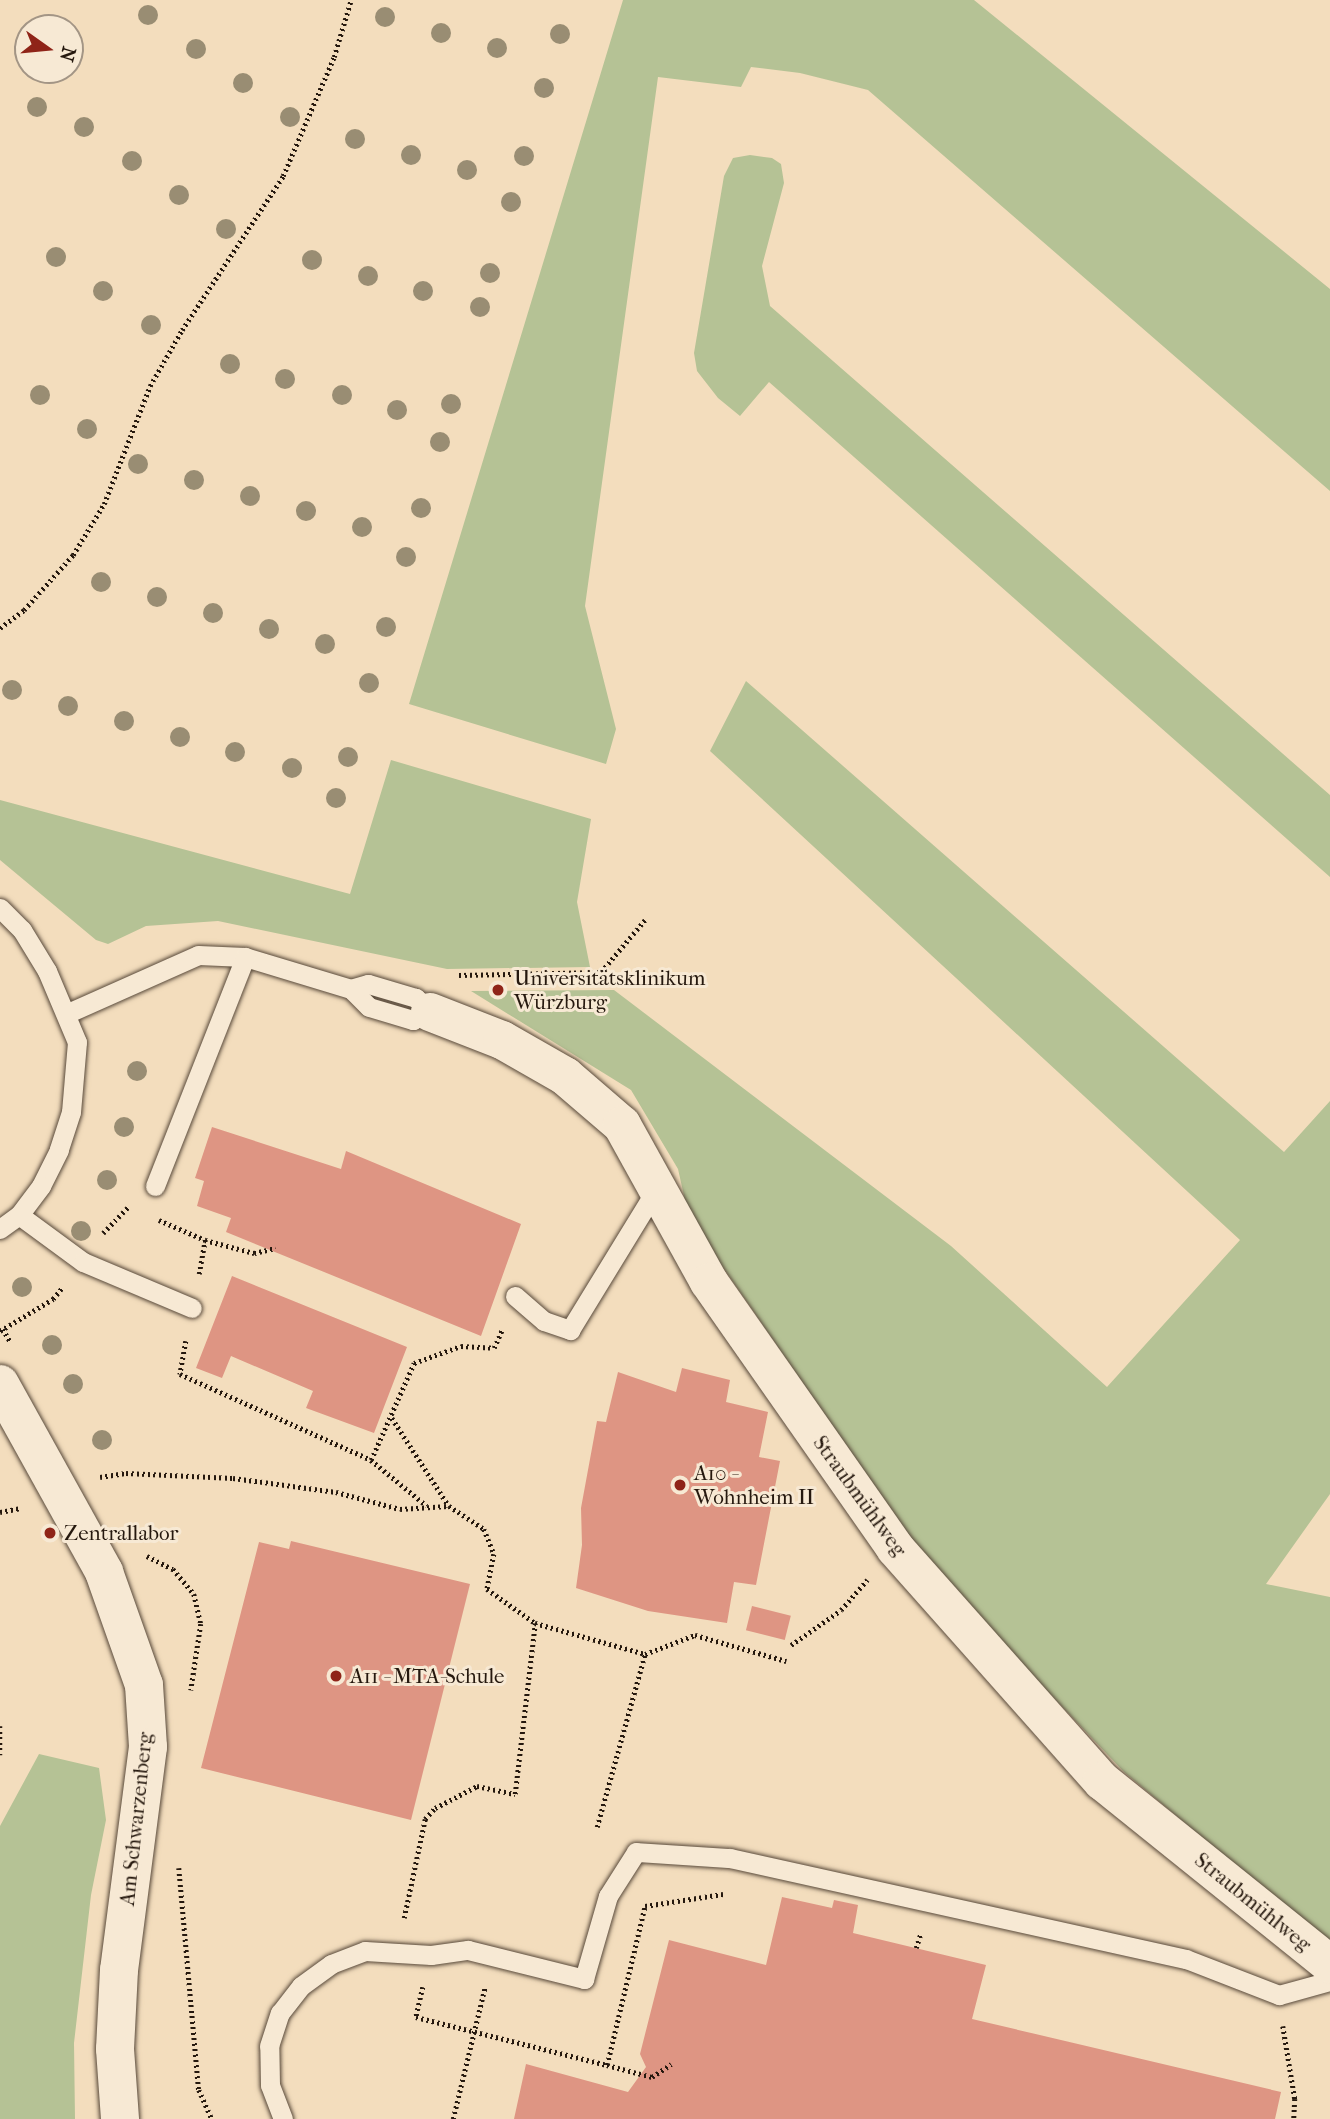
<!DOCTYPE html>
<html>
<head>
<meta charset="utf-8">
<style>
	body { margin:0 }
	#map { position:relative; width:1330px; height:2119px; overflow:hidden; background:#f3ddbd; font-family:"IM FELL French Canon",serif }
	div>[style] { position:absolute }
	.green>* { inset:0; background:#b5c295 }
	.building>* { inset:0; background:#de9583; transform-origin:0 0 }
	.path>* { height:4.5px; margin-top:-2.25px; transform-origin:0; background:repeating-linear-gradient(90deg,#25180e 0 2px,transparent 0 5.5px) }
	.roads { filter:drop-shadow(0 0 2px #58493a) drop-shadow(0 0 2px #58493a) }
	.service>* { height:19px; margin:-9.5px; padding:0 9.5px; transform-origin:9.5px; border-radius:9.5px; background:#f7e9d4 }
	.minor>* { height:38px; margin:-19px; padding:0 19px; transform-origin:19px; border-radius:19px; background:#f7e9d4 }
	.trees>* { width:20px; height:20px; margin:-10px; border-radius:50%; background:#998d73 }
	.dots>* { width:19px; height:19px; translate:-50% -50%; box-sizing:border-box; border:4px solid #f7e9d4; border-radius:50% }
	span { translate:-50% -50%; white-space:nowrap; text-align:center; line-height:1.15; -webkit-text-stroke:6px #f7e9d4; paint-order:stroke }
	.poi-label { font-size:21px; color:#25180e }
	.left { translate:0 -50%; text-align:left }
	.street-label { font-size:21px; color:#25180e }
	.north { position:absolute; left:14px; top:14px; width:70px; height:70px; box-sizing:border-box; background:#f7e9d4; border:2px solid #a39585; border-radius:50%; rotate:105deg; font-size:19px; font-weight:700; line-height:28px; text-align:center; color:#25180e }
	.north::after { content:''; display:block; margin:auto; width:24px; height:32px; background:#8f2418; clip-path:polygon(50% 0,100% 100%,50% 72%,0 100%) }
</style>
</head>
<body>
<div id="map">
	<div class="green">
		<i style="clip-path:polygon(623px 0,974px 0,1330px 289px,1330px 491px,868px 90px,800px 73px,751px 67px,741px 87px,658px 77px,585px 606px,616px 729px,606px 764px,409px 704px)"></i>
		<i style="clip-path:polygon(750px 155px,772px 158px,781px 164px,784px 183px,762px 266px,770px 306px,1330px 795px,1330px 877px,769px 382px,740px 416px,718px 398px,697px 371px,694px 353px,724px 176px,733px 158px)"></i>
		<i style="clip-path:polygon(746px 681px,1284px 1152px,1330px 1101px,1330px 1494px,1266px 1584px,1330px 1597px,1330px 1944px,1124px 1772px,930px 1567px,689px 1218px,678px 1169px,631px 1090px,471px 991px,614px 990px,951px 1246px,1107px 1387px,1240px 1240px,710px 751px)"></i>
		<i style="clip-path:polygon(391px 760px,591px 819px,577px 902px,590px 967px,447px 969px,218px 921px,146px 926px,108px 944px,96px 940px,0 860px,0 800px,350px 894px)"></i>
		<i style="clip-path:polygon(39px 1754px,99px 1768px,106px 1820px,91px 1895px,74px 2043px,75px 2119px,0 2119px,0 1826px)"></i>
	</div>
	<div class="building">
		<i style="clip-path:polygon(212px 1127px,341px 1169px,346px 1151px,521px 1224px,481px 1336px,226px 1232px,231px 1218px,197px 1206px,204px 1181px,195px 1178px)"></i>
		<i style="clip-path:polygon(232px 1276px,407px 1347px,374px 1433px,306px 1408px,313px 1391px,231px 1356px,222px 1378px,196px 1368px)"></i>
		<i style="clip-path:polygon(682px 1368px,730px 1380px,726px 1402px,768px 1412px,759px 1457px,780px 1461px,756px 1585px,734px 1582px,727px 1623px,648px 1611px,576px 1588px,582px 1545px,581px 1508px,597px 1421px,606px 1422px,618px 1372px,676px 1392px)"></i>
		<i style="clip-path:polygon(291px 1541px,470px 1584px,411px 1820px,201px 1768px,259px 1542px,289px 1549px)"></i>
		<i style="left:752px;top:1606px;width:40px;height:25px;rotate:14deg"></i>
		<i style="clip-path:polygon(782px 1897px,832px 1908px,834px 1900px,858px 1905px,853px 1933px,986px 1965px,972px 2019px,1281px 2092px,1275px 2119px,514px 2119px,526px 2064px,628px 2092px,646px 2067px,640px 2054px,669px 1940px,766px 1965px)"></i>
	</div>
	<div class="path">
		<i style="left:0;top:628px;width:30px;rotate:-37deg"></i>
		<i style="left:24px;top:610px;width:74px;rotate:-48.3deg"></i>
		<i style="left:73px;top:555px;width:60px;rotate:-58.7deg"></i>
		<i style="left:104px;top:504px;width:127px;rotate:-68.7deg"></i>
		<i style="left:150px;top:386px;width:64px;rotate:-60.3deg"></i>
		<i style="left:182px;top:330px;width:184px;rotate:-56.7deg"></i>
		<i style="left:283px;top:176px;width:129px;rotate:-66.8deg"></i>
		<i style="left:334px;top:57px;width:59px;rotate:-73.4deg"></i>
		<i style="left:459px;top:975px;width:142px;rotate:-1.2deg"></i>
		<i style="left:601px;top:972px;width:68px;rotate:-49.8deg"></i>
		<i style="left:159px;top:1220px;width:50px;rotate:23.5deg"></i>
		<i style="left:205px;top:1240px;width:51px;rotate:14.9deg"></i>
		<i style="left:254px;top:1253px;width:22px;rotate:-13deg"></i>
		<i style="left:103px;top:1233px;width:36px;rotate:-46deg"></i>
		<i style="left:199px;top:1274px;width:35px;rotate:-80deg"></i>
		<i style="left:3px;top:1329px;width:14px;rotate:60deg"></i>
		<i style="left:0;top:1331px;width:62px;rotate:-31.1deg"></i>
		<i style="left:53px;top:1299px;width:14px;rotate:-51deg"></i>
		<i style="left:186px;top:1341px;width:34px;rotate:100deg"></i>
		<i style="left:180px;top:1374px;width:209px;rotate:24.2deg"></i>
		<i style="left:371px;top:1460px;width:106px;rotate:-66.1deg"></i>
		<i style="left:414px;top:1363px;width:50px;rotate:-19.9deg"></i>
		<i style="left:461px;top:1346px;width:33px;rotate:3deg"></i>
		<i style="left:494px;top:1348px;width:20px;rotate:-66deg"></i>
		<i style="left:392px;top:1418px;width:105px;rotate:57.1deg"></i>
		<i style="left:449px;top:1506px;width:42px;rotate:33.3deg"></i>
		<i style="left:484px;top:1529px;width:27px;rotate:68deg"></i>
		<i style="left:494px;top:1554px;width:36px;rotate:101deg"></i>
		<i style="left:487px;top:1589px;width:59px;rotate:35.3deg"></i>
		<i style="left:535px;top:1623px;width:114px;rotate:15.7deg"></i>
		<i style="left:645px;top:1654px;width:53px;rotate:-20.8deg"></i>
		<i style="left:695px;top:1635px;width:95px;rotate:15.9deg"></i>
		<i style="left:371px;top:1460px;width:72px;rotate:39.4deg"></i>
		<i style="left:100px;top:1477px;width:26px;rotate:-9deg"></i>
		<i style="left:126px;top:1473px;width:107px;rotate:2.7deg"></i>
		<i style="left:233px;top:1478px;width:104px;rotate:7.7deg"></i>
		<i style="left:336px;top:1492px;width:66px;rotate:14.9deg"></i>
		<i style="left:400px;top:1509px;width:48px;rotate:-3.6deg"></i>
		<i style="left:0;top:1512px;width:20px;rotate:-11deg"></i>
		<i style="left:147px;top:1556px;width:29px;rotate:27deg"></i>
		<i style="left:173px;top:1569px;width:33px;rotate:50deg"></i>
		<i style="left:194px;top:1594px;width:31px;rotate:77deg"></i>
		<i style="left:201px;top:1624px;width:67px;rotate:98.6deg"></i>
		<i style="left:791px;top:1645px;width:61px;rotate:-35deg"></i>
		<i style="left:841px;top:1610px;width:40px;rotate:-49deg"></i>
		<i style="left:0;top:1726px;width:29px;rotate:90deg"></i>
		<i style="left:597px;top:1827px;width:180px;rotate:-74.5deg"></i>
		<i style="left:179px;top:1868px;width:223px;rotate:84.9deg"></i>
		<i style="left:199px;top:2090px;width:32px;rotate:66deg"></i>
		<i style="left:404px;top:1918px;width:101px;rotate:-78deg"></i>
		<i style="left:425px;top:1819px;width:15px;rotate:-48deg"></i>
		<i style="left:435px;top:1808px;width:47px;rotate:-27.6deg"></i>
		<i style="left:477px;top:1786px;width:39px;rotate:12deg"></i>
		<i style="left:515px;top:1794px;width:172px;rotate:-83.3deg"></i>
		<i style="left:916px;top:1948px;width:16px;rotate:-72deg"></i>
		<i style="left:423px;top:1987px;width:31px;rotate:103deg"></i>
		<i style="left:416px;top:2017px;width:197px;rotate:14.1deg"></i>
		<i style="left:607px;top:2065px;width:163px;rotate:-76.6deg"></i>
		<i style="left:645px;top:1906px;width:79px;rotate:-8.7deg"></i>
		<i style="left:1283px;top:2026px;width:74px;rotate:80.7deg"></i>
		<i style="left:1295px;top:2099px;width:20px;rotate:93deg"></i>
		<i style="left:607px;top:2065px;width:47px;rotate:14.9deg"></i>
		<i style="left:652px;top:2077px;width:23px;rotate:-34deg"></i>
		<i style="left:453px;top:2119px;width:136px;rotate:-76.4deg"></i>
	</div>
	<div class="roads">
		<div class="service">
			<i style="left:0;top:908px;width:31px;rotate:45deg"></i>
			<i style="left:22px;top:930px;width:48px;rotate:58.6deg"></i>
			<i style="left:47px;top:971px;width:77px;rotate:67.1deg"></i>
			<i style="left:77px;top:1042px;width:70px;rotate:94.9deg"></i>
			<i style="left:71px;top:1112px;width:40px;rotate:108deg"></i>
			<i style="left:59px;top:1150px;width:40px;rotate:116.6deg"></i>
			<i style="left:41px;top:1186px;width:36px;rotate:127deg"></i>
			<i style="left:19px;top:1215px;width:24px;rotate:144deg"></i>
			<i style="left:68px;top:1013px;width:142px;rotate:-24deg"></i>
			<i style="left:198px;top:955px;width:47px;rotate:2.4deg"></i>
			<i style="left:245px;top:957px;width:111px;rotate:16.8deg"></i>
			<i style="left:351px;top:989px;width:25px;rotate:45deg"></i>
			<i style="left:369px;top:1007px;width:46px;rotate:16.5deg"></i>
			<i style="left:413px;top:1020px;width:19px;rotate:-25deg"></i>
			<i style="left:430px;top:1012px;width:20px;rotate:-135deg"></i>
			<i style="left:416px;top:998px;width:50px;rotate:-163.7deg"></i>
			<i style="left:368px;top:984px;width:18px;rotate:164deg"></i>
			<i style="left:155px;top:1186px;width:246px;rotate:-68.5deg"></i>
			<i style="left:19px;top:1215px;width:79px;rotate:36.3deg"></i>
			<i style="left:83px;top:1262px;width:118px;rotate:22.9deg"></i>
			<i style="left:515px;top:1296px;width:38px;rotate:41deg"></i>
			<i style="left:544px;top:1321px;width:28px;rotate:19deg"></i>
			<i style="left:570px;top:1330px;width:167px;rotate:-58.5deg"></i>
			<i style="left:283px;top:2119px;width:36px;rotate:-111deg"></i>
			<i style="left:270px;top:2085px;width:39px;rotate:-91deg"></i>
			<i style="left:269px;top:2046px;width:35px;rotate:-72deg"></i>
			<i style="left:280px;top:2013px;width:34px;rotate:-52deg"></i>
			<i style="left:301px;top:1986px;width:37px;rotate:-36deg"></i>
			<i style="left:331px;top:1964px;width:36px;rotate:-21deg"></i>
			<i style="left:365px;top:1951px;width:66px;rotate:3.5deg"></i>
			<i style="left:431px;top:1955px;width:37px;rotate:-8deg"></i>
			<i style="left:468px;top:1950px;width:120px;rotate:14deg"></i>
			<i style="left:584px;top:1979px;width:86px;rotate:-73.9deg"></i>
			<i style="left:608px;top:1896px;width:52px;rotate:-57.5deg"></i>
			<i style="left:636px;top:1852px;width:94px;rotate:3.7deg"></i>
			<i style="left:730px;top:1858px;width:467px;rotate:12.5deg"></i>
			<i style="left:1186px;top:1959px;width:100px;rotate:21.2deg"></i>
			<i style="left:1279px;top:1995px;width:53px;rotate:-15.4deg"></i>
		</div>
		<div class="minor">
			<i style="left:430px;top:1012px;width:77px;rotate:21.3deg"></i>
			<i style="left:502px;top:1040px;width:73px;rotate:29.7deg"></i>
			<i style="left:565px;top:1076px;width:75px;rotate:40.7deg"></i>
			<i style="left:622px;top:1125px;width:179px;rotate:61deg"></i>
			<i style="left:709px;top:1282px;width:325px;rotate:55deg"></i>
			<i style="left:895px;top:1548px;width:312px;rotate:48.4deg"></i>
			<i style="left:1102px;top:1781px;width:292px;rotate:38.8deg"></i>
			<i style="left:0;top:1384px;width:215px;rotate:61deg"></i>
			<i style="left:104px;top:1572px;width:120px;rotate:70.5deg"></i>
			<i style="left:144px;top:1685px;width:62px;rotate:86.3deg"></i>
			<i style="left:148px;top:1747px;width:225px;rotate:97.4deg"></i>
			<i style="left:119px;top:1970px;width:79px;rotate:92.9deg"></i>
			<i style="left:115px;top:2049px;width:70px;rotate:85.9deg"></i>
		</div>
	</div>
	<div class="trees">
		<i style="left:148px;top:15px"></i>
		<i style="left:385px;top:17px"></i>
		<i style="left:441px;top:33px"></i>
		<i style="left:560px;top:34px"></i>
		<i style="left:497px;top:48px"></i>
		<i style="left:196px;top:49px"></i>
		<i style="left:243px;top:83px"></i>
		<i style="left:544px;top:88px"></i>
		<i style="left:37px;top:107px"></i>
		<i style="left:290px;top:117px"></i>
		<i style="left:84px;top:127px"></i>
		<i style="left:355px;top:139px"></i>
		<i style="left:411px;top:155px"></i>
		<i style="left:524px;top:156px"></i>
		<i style="left:132px;top:161px"></i>
		<i style="left:467px;top:170px"></i>
		<i style="left:179px;top:195px"></i>
		<i style="left:511px;top:202px"></i>
		<i style="left:226px;top:229px"></i>
		<i style="left:56px;top:257px"></i>
		<i style="left:312px;top:260px"></i>
		<i style="left:490px;top:273px"></i>
		<i style="left:368px;top:276px"></i>
		<i style="left:103px;top:291px"></i>
		<i style="left:423px;top:291px"></i>
		<i style="left:480px;top:307px"></i>
		<i style="left:151px;top:325px"></i>
		<i style="left:230px;top:364px"></i>
		<i style="left:285px;top:379px"></i>
		<i style="left:40px;top:395px"></i>
		<i style="left:342px;top:395px"></i>
		<i style="left:451px;top:404px"></i>
		<i style="left:397px;top:410px"></i>
		<i style="left:87px;top:429px"></i>
		<i style="left:440px;top:442px"></i>
		<i style="left:138px;top:464px"></i>
		<i style="left:194px;top:480px"></i>
		<i style="left:250px;top:496px"></i>
		<i style="left:421px;top:508px"></i>
		<i style="left:306px;top:511px"></i>
		<i style="left:362px;top:527px"></i>
		<i style="left:406px;top:557px"></i>
		<i style="left:101px;top:582px"></i>
		<i style="left:157px;top:597px"></i>
		<i style="left:213px;top:613px"></i>
		<i style="left:386px;top:627px"></i>
		<i style="left:269px;top:629px"></i>
		<i style="left:325px;top:644px"></i>
		<i style="left:369px;top:683px"></i>
		<i style="left:12px;top:690px"></i>
		<i style="left:68px;top:706px"></i>
		<i style="left:124px;top:721px"></i>
		<i style="left:180px;top:737px"></i>
		<i style="left:235px;top:752px"></i>
		<i style="left:348px;top:757px"></i>
		<i style="left:292px;top:768px"></i>
		<i style="left:336px;top:798px"></i>
		<i style="left:137px;top:1071px"></i>
		<i style="left:124px;top:1127px"></i>
		<i style="left:107px;top:1180px"></i>
		<i style="left:81px;top:1231px"></i>
		<i style="left:22px;top:1287px"></i>
		<i style="left:52px;top:1345px"></i>
		<i style="left:73px;top:1384px"></i>
		<i style="left:102px;top:1440px"></i>
	</div>
	<div class="dots">
		<i style="left:498px;top:990px;background:#8f2418"></i>
		<i style="left:680px;top:1485px;background:#8f2418"></i>
		<i style="left:50px;top:1533px;background:#8f2418"></i>
		<i style="left:336px;top:1676px;background:#8f2418"></i>
	</div>
	<div class="poi-label">
		<span class="left" style="left:514px;top:990px">Universitätsklinikum<br>Würzburg</span>
		<span class="left" style="left:694px;top:1485px">A10 -<br>Wohnheim II</span>
		<span class="left" style="left:64px;top:1533px">Zentrallabor</span>
		<span class="left" style="left:350px;top:1676px">A11 - MTA-Schule</span>
	</div>
	<div class="street-label">
		<span style="left:860px;top:1496px;rotate:54deg">Straubmühlweg</span>
		<span style="left:136px;top:1819px;rotate:-84deg">Am Schwarzenberg</span>
		<span style="left:1253px;top:1902px;rotate:39deg">Straubmühlweg</span>
	</div>
	<div class="north">N</div>
</div>
</body>
</html>
